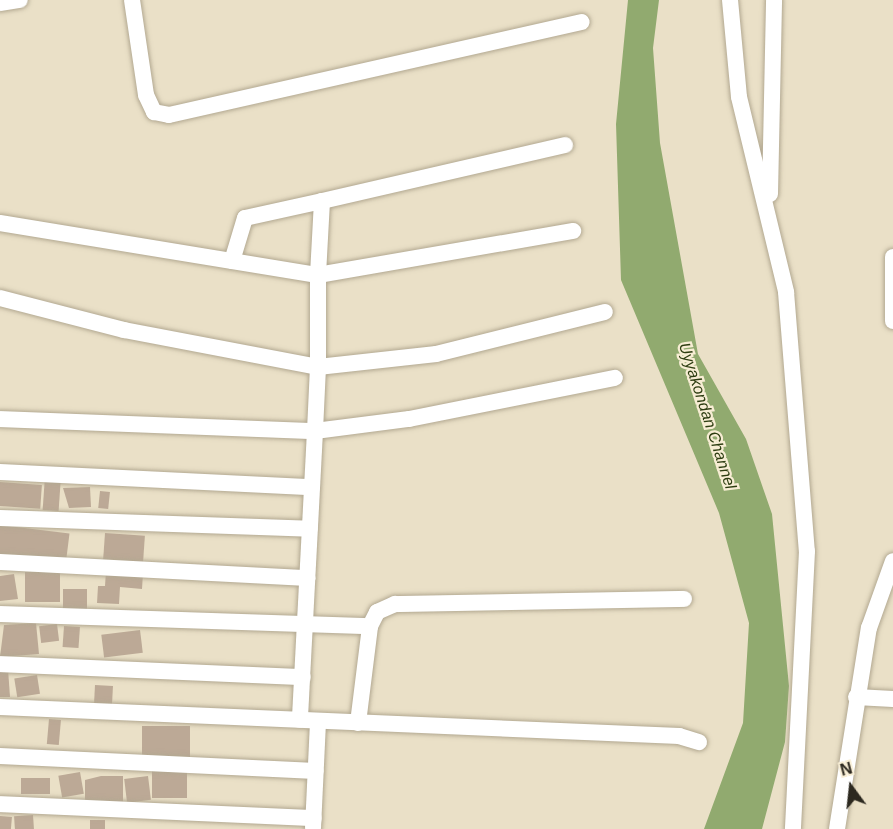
<!DOCTYPE html>
<html>
<head>
<meta charset="utf-8">
<style>
	body { margin:0 }
	#map { position:relative; width:893px; height:829px; overflow:hidden; background:#eae0c7; font-family:Helvetica,sans-serif }
	div>[style] { position:absolute }
	.water>* { inset:0; background:#91aa6f }
	.building>* { inset:0; background:#bca996; transform-origin:0 0 }
	.roads { filter:drop-shadow(0 0 2px #b2a891) drop-shadow(0 0 2px #b2a891) }
	.street>* { height:16px; margin:-8px; padding:0 8px; transform-origin:8px; border-radius:8px; background:#fff }
	span { translate:-50% -50%; white-space:nowrap; text-align:center; line-height:1.15; -webkit-text-stroke:4.5px #f7edd4; paint-order:stroke }
	.water-label { font-size:16px; color:#2d3d11; font-style:italic }
	.north { position:absolute; left:821px; top:757px; width:60px; height:60px; -webkit-text-stroke:4px #f7edd4; paint-order:stroke; rotate:345deg; font-size:16px; font-weight:700; line-height:24px; text-align:center; color:#2c281f }
	.north::after { content:''; display:block; margin:auto; width:21px; height:27px; background:#2c281f; clip-path:polygon(50% 0,100% 100%,50% 72%,0 100%) }
</style>
</head>
<body>
<div id="map">
	<div class="water">
		<i style="clip-path:polygon(628px 0,659px 0,653px 48px,660px 143px,698px 354px,746px 439px,772px 514px,789px 686px,785px 742px,762px 829px,704px 829px,743px 723px,749px 623px,719px 513px,621px 280px,616px 124px)"></i>
	</div>
	<div class="building">
		<i style="left:45px;top:476px;width:16px;height:34px;rotate:4deg"></i>
		<i style="left:0;top:482px;width:42px;height:24px;rotate:4deg"></i>
		<i style="clip-path:polygon(90px 487px,91px 507px,69px 508px,63px 488px)"></i>
		<i style="left:100px;top:491px;width:10px;height:17px;rotate:6deg"></i>
		<i style="left:0;top:525px;width:70px;height:33px;rotate:7deg"></i>
		<i style="left:105px;top:533px;width:40px;height:29px;rotate:4deg"></i>
		<i style="clip-path:polygon(106px 571px,143px 573px,142px 589px,120px 587px,119px 604px,97px 603px,98px 586px,105px 586px)"></i>
		<i style="left:60px;top:572px;width:30px;height:35px;rotate:90deg"></i>
		<i style="clip-path:polygon(14px 574px,18px 599px,0 601px,0 576px)"></i>
		<i style="left:63px;top:589px;width:24px;height:20px"></i>
		<i style="clip-path:polygon(36px 623px,39px 654px,0 657px,4px 625px)"></i>
		<i style="left:57px;top:624px;width:17px;height:18px;rotate:83deg"></i>
		<i style="left:64px;top:626px;width:16px;height:21px;rotate:4deg"></i>
		<i style="left:140px;top:630px;width:23px;height:39px;rotate:83deg"></i>
		<i style="clip-path:polygon(8px 669px,10px 697px,0 697px,0 670px)"></i>
		<i style="left:37px;top:675px;width:19px;height:23px;rotate:81deg"></i>
		<i style="left:95px;top:685px;width:18px;height:20px;rotate:3deg"></i>
		<i style="left:49px;top:719px;width:12px;height:25px;rotate:5deg"></i>
		<i style="left:142px;top:726px;width:48px;height:36px"></i>
		<i style="left:152px;top:770px;width:35px;height:28px"></i>
		<i style="left:80px;top:772px;width:22px;height:22px;rotate:80deg"></i>
		<i style="clip-path:polygon(101px 776px,123px 776px,123px 802px,85px 802px,85px 780px)"></i>
		<i style="left:148px;top:776px;width:24px;height:24px;rotate:83deg"></i>
		<i style="left:21px;top:778px;width:29px;height:16px"></i>
		<i style="left:33px;top:815px;width:14px;height:19px;rotate:86deg"></i>
		<i style="left:0;top:816px;width:12px;height:13px;rotate:5deg"></i>
		<i style="left:105px;top:820px;width:9px;height:15px;rotate:90deg"></i>
	</div>
	<div class="roads">
		<div class="street">
			<i style="left:132px;top:0;width:96px;rotate:81.6deg"></i>
			<i style="left:146px;top:95px;width:19px;rotate:65deg"></i>
			<i style="left:154px;top:112px;width:15px;rotate:11deg"></i>
			<i style="left:169px;top:115px;width:423px;rotate:-12.7deg"></i>
			<i style="left:730px;top:0;width:97px;rotate:84.7deg"></i>
			<i style="left:739px;top:97px;width:201px;rotate:76.4deg"></i>
			<i style="left:786px;top:292px;width:260px;rotate:85.4deg"></i>
			<i style="left:807px;top:551px;width:278px;rotate:92.9deg"></i>
			<i style="left:0;top:3px;width:20px;rotate:-9deg"></i>
			<i style="left:565px;top:145px;width:249px;rotate:167deg"></i>
			<i style="left:322px;top:201px;width:74px;rotate:93.1deg"></i>
			<i style="left:318px;top:275px;width:259px;rotate:-9.8deg"></i>
			<i style="left:770px;top:194px;width:194px;rotate:-88.8deg"></i>
			<i style="left:0;top:223px;width:322px;rotate:9.3deg"></i>
			<i style="left:318px;top:275px;width:92px;rotate:90deg"></i>
			<i style="left:318px;top:367px;width:119px;rotate:-6.3deg"></i>
			<i style="left:436px;top:354px;width:174px;rotate:-14deg"></i>
			<i style="left:893px;top:257px;width:64px;rotate:90deg"></i>
			<i style="left:232px;top:261px;width:45px;rotate:-73.2deg"></i>
			<i style="left:245px;top:218px;width:79px;rotate:-12.4deg"></i>
			<i style="left:0;top:298px;width:128px;rotate:14.5deg"></i>
			<i style="left:124px;top:330px;width:197px;rotate:10.8deg"></i>
			<i style="left:318px;top:367px;width:64px;rotate:92.7deg"></i>
			<i style="left:315px;top:431px;width:95px;rotate:-7.3deg"></i>
			<i style="left:409px;top:419px;width:210px;rotate:-11.3deg"></i>
			<i style="left:0;top:419px;width:315px;rotate:2.2deg"></i>
			<i style="left:315px;top:431px;width:289px;rotate:93deg"></i>
			<i style="left:0;top:472px;width:312px;rotate:2.8deg"></i>
			<i style="left:0;top:518px;width:310px;rotate:2deg"></i>
			<i style="left:0;top:562px;width:308px;rotate:3deg"></i>
			<i style="left:0;top:614px;width:370px;rotate:1.9deg"></i>
			<i style="left:0;top:664px;width:303px;rotate:2.5deg"></i>
			<i style="left:856px;top:697px;width:37px;rotate:3deg"></i>
			<i style="left:0;top:707px;width:680px;rotate:2.45deg"></i>
			<i style="left:679px;top:736px;width:21px;rotate:17deg"></i>
			<i style="left:358px;top:723px;width:98px;rotate:-82.9deg"></i>
			<i style="left:370px;top:626px;width:16px;rotate:-63deg"></i>
			<i style="left:377px;top:612px;width:20px;rotate:-24deg"></i>
			<i style="left:395px;top:604px;width:289px;rotate:-1deg"></i>
			<i style="left:0;top:756px;width:316px;rotate:2.7deg"></i>
			<i style="left:0;top:804px;width:314px;rotate:2.6deg"></i>
			<i style="left:313px;top:828px;width:107px;rotate:-87.3deg"></i>
			<i style="left:837px;top:829px;width:204px;rotate:-81deg"></i>
			<i style="left:869px;top:628px;width:71px;rotate:-70.3deg"></i>
		</div>
	</div>
	<div class="water-label">
		<span style="left:707px;top:416px;rotate:72deg">Uyyakondan Channel</span>
	</div>
	<div class="north">N</div>
</div>
</body>
</html>
